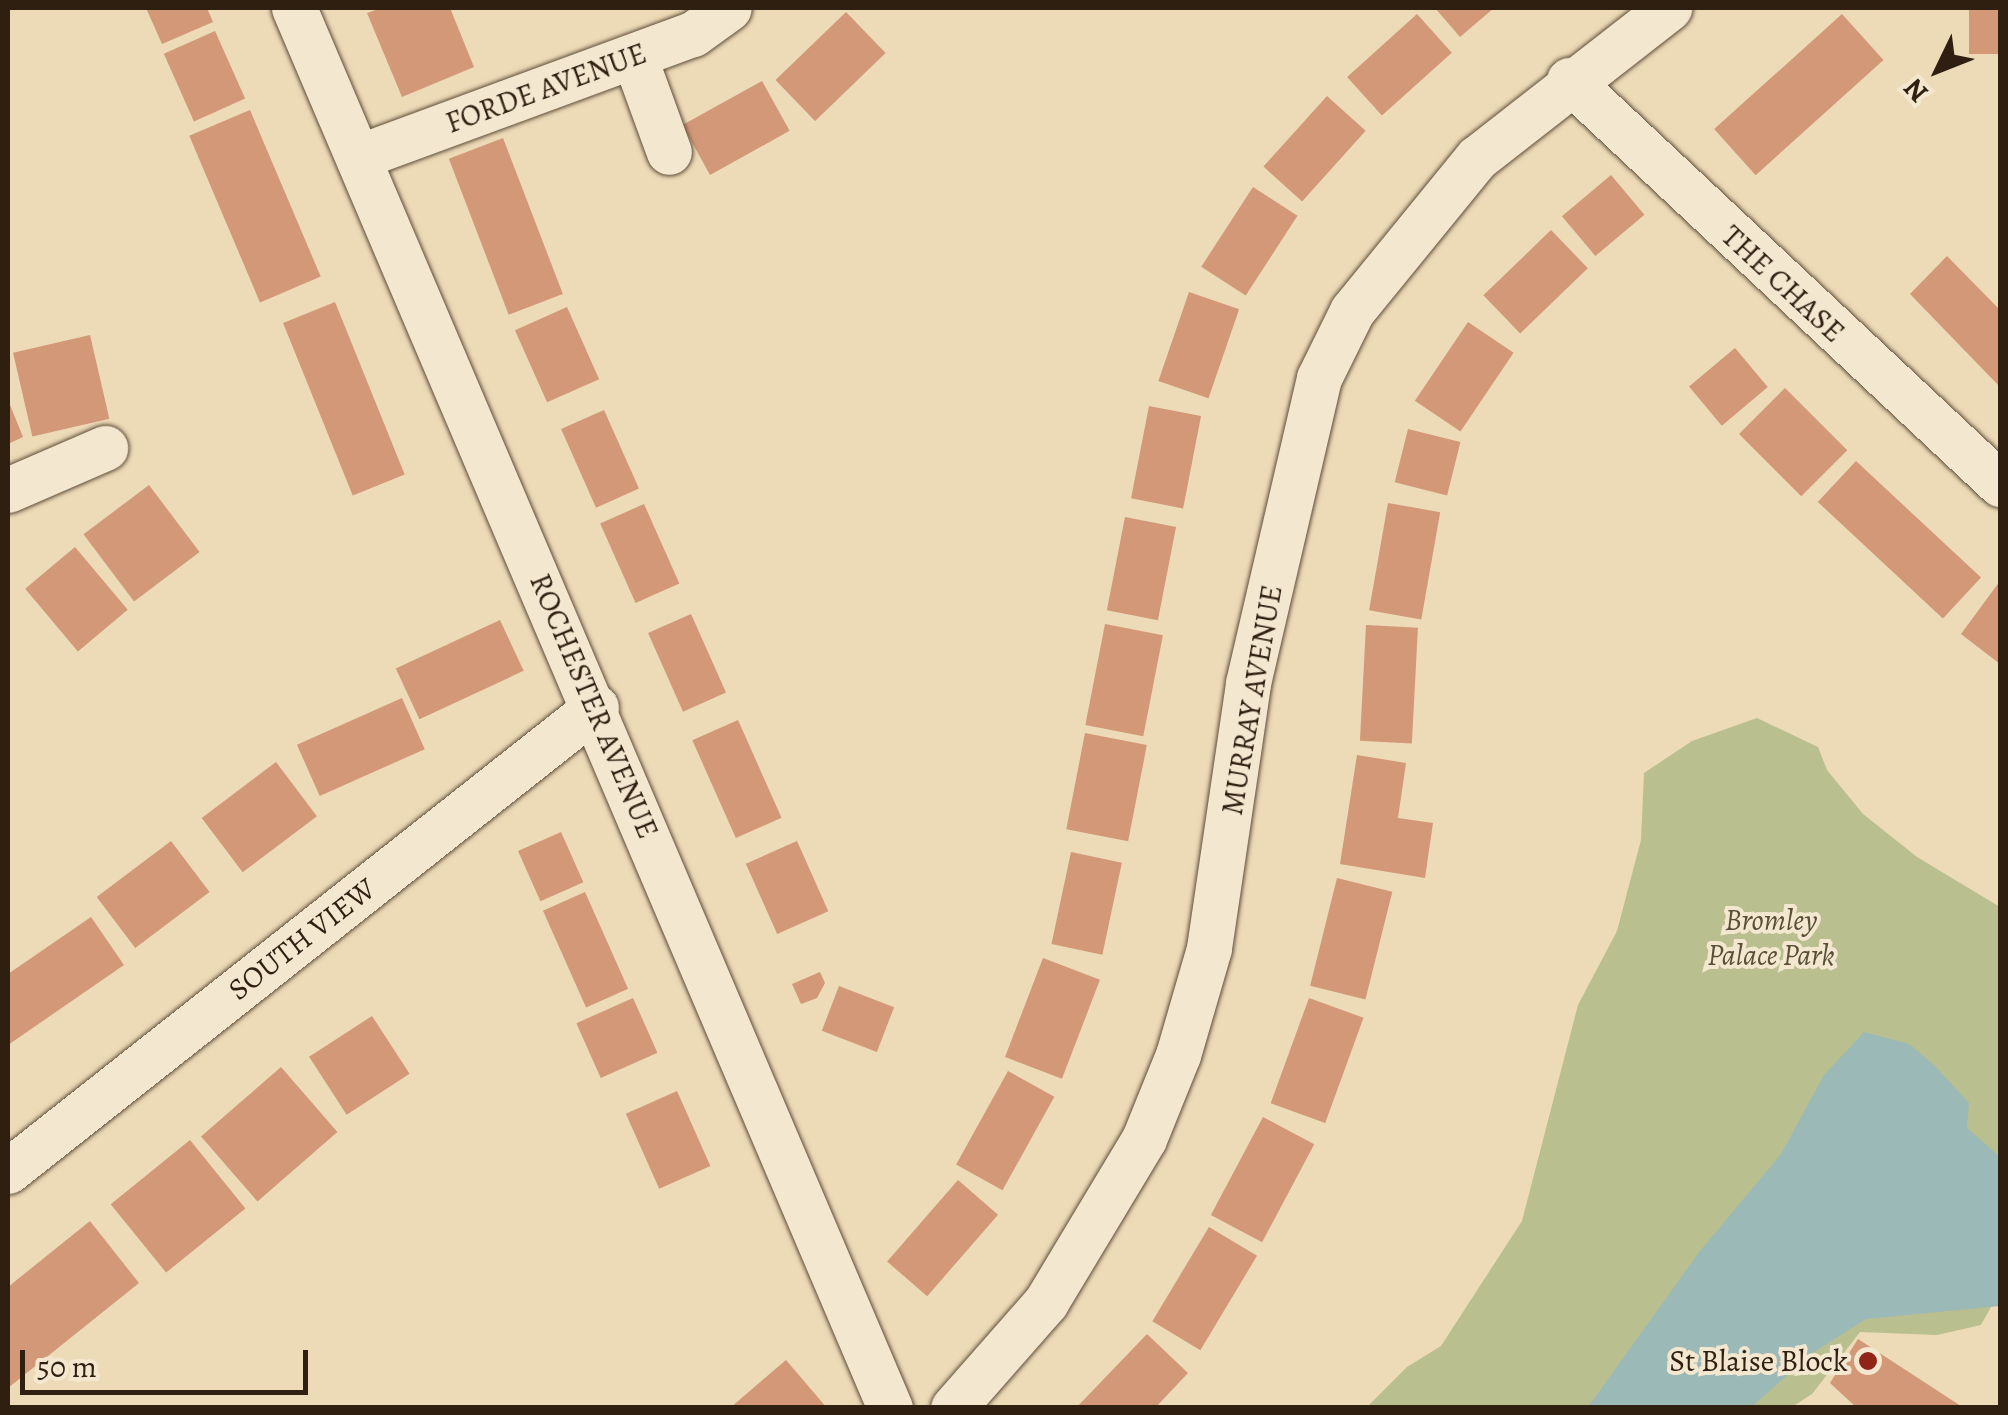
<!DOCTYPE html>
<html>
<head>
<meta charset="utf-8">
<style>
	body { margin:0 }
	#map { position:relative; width:2008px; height:1415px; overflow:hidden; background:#eddab7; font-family:Alegreya,serif }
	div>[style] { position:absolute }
	.green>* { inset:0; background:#b9bf8e }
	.water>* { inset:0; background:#9bb9b6 }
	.building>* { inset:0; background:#d29878; transform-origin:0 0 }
	.roads { filter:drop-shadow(0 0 2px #5e4e3a) drop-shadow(0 0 2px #5e4e3a) }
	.minor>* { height:45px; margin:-22.5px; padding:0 22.5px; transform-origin:22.5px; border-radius:22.5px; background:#f3e7d0 }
	.dots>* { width:28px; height:28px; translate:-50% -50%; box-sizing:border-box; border:5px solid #f3e7d0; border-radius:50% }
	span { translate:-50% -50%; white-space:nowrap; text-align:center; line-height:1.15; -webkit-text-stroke:8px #f3e7d0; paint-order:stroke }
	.street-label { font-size:30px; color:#2f1f11 }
	.park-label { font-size:30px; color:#584f36; font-style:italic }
	.poi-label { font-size:30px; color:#2f1f11 }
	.right { translate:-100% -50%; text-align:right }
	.frame { position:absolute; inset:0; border:10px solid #2f1f11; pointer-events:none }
	.north { position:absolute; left:1888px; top:20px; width:100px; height:100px; -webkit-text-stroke:8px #f3e7d0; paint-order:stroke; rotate:227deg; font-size:28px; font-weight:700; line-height:40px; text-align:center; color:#2f1f11 }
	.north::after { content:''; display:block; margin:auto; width:35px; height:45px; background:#2f1f11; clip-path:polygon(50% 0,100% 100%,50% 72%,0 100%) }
	.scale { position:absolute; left:20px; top:1350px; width:288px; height:45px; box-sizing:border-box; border:5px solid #2f1f11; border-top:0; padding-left:12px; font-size:30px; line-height:35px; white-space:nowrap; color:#2f1f11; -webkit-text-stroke:8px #f3e7d0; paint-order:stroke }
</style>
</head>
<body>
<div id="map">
	<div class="green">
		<i style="clip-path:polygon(1757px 718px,1818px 747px,1827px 770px,1863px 814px,1917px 857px,2000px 907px,2000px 1182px,1607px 1407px,1366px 1408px,1407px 1367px,1441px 1346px,1522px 1221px,1578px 1005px,1617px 931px,1641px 840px,1644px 773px,1692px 741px)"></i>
		<i style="clip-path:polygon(1997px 1296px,1981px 1325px,1937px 1335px,1860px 1332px,1812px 1394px,1792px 1407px,1719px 1408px,1769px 1330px)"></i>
	</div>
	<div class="water">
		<i style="clip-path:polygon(1864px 1032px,1909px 1044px,1934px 1065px,1969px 1103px,1967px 1128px,2000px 1157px,2000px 1306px,1866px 1319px,1814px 1352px,1751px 1407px,1588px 1407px,1700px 1251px,1781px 1154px,1824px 1075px)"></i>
	</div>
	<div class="building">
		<i style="clip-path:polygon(146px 8px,207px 8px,213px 22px,162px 44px)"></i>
		<i style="clip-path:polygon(381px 8px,450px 8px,474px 67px,402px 97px,367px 13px)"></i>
		<i style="clip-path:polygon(1435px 8px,1494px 8px,1460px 37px)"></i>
		<i style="left:1969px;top:8px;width:31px;height:46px"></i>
		<i style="left:846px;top:12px;width:57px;height:98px;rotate:46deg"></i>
		<i style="left:1417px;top:14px;width:52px;height:94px;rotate:48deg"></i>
		<i style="left:1842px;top:14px;width:62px;height:172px;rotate:48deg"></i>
		<i style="left:215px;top:31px;width:74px;height:56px;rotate:66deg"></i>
		<i style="left:762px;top:81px;width:57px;height:91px;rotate:61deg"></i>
		<i style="left:1327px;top:96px;width:52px;height:95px;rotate:42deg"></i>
		<i style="left:250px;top:110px;width:181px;height:66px;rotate:67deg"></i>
		<i style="left:503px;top:138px;width:167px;height:58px;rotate:69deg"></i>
		<i style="left:1611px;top:175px;width:52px;height:64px;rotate:50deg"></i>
		<i style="left:1253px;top:187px;width:53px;height:95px;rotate:33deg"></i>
		<i style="left:1551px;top:230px;width:53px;height:94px;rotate:46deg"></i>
		<i style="clip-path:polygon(1947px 256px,2000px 310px,2000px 387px,1910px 294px)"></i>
		<i style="left:1189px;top:292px;width:53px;height:94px;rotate:19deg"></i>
		<i style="left:335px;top:302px;width:186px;height:56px;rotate:68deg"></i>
		<i style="left:567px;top:307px;width:79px;height:57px;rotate:66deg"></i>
		<i style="left:1468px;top:322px;width:55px;height:95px;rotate:34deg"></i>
		<i style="left:90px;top:335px;width:86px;height:79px;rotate:77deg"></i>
		<i style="left:1735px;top:348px;width:51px;height:60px;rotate:50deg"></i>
		<i style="left:1785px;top:388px;width:88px;height:65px;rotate:45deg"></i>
		<i style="clip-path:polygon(8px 400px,23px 437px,8px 444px)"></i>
		<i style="left:1149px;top:406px;width:53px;height:94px;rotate:11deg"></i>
		<i style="left:604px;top:410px;width:86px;height:47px;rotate:66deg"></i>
		<i style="left:1408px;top:429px;width:54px;height:55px;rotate:14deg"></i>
		<i style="left:1856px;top:461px;width:171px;height:56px;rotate:43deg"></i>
		<i style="left:149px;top:485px;width:84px;height:82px;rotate:53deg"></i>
		<i style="left:1388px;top:503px;width:53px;height:109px;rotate:10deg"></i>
		<i style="left:644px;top:504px;width:87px;height:48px;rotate:66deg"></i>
		<i style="left:1125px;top:517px;width:52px;height:95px;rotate:11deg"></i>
		<i style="left:75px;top:547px;width:82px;height:65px;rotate:50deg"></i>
		<i style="clip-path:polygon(2000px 581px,2000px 664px,1961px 634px)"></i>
		<i style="left:691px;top:614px;width:86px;height:47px;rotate:66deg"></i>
		<i style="left:500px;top:620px;width:56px;height:115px;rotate:65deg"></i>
		<i style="left:1105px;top:624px;width:59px;height:103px;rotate:11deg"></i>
		<i style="left:1366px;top:625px;width:52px;height:116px;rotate:3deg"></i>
		<i style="left:402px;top:698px;width:56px;height:115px;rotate:66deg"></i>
		<i style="left:738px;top:720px;width:107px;height:50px;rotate:66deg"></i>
		<i style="left:1085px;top:733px;width:63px;height:98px;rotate:11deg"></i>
		<i style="clip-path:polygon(1357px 755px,1406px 763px,1398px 818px,1433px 823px,1425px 878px,1340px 864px)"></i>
		<i style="left:276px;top:762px;width:68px;height:93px;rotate:53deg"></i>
		<i style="left:561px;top:832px;width:55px;height:47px;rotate:66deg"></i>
		<i style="left:171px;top:841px;width:64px;height:93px;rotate:53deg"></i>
		<i style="left:797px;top:841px;width:77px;height:56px;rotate:66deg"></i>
		<i style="left:1071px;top:852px;width:52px;height:94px;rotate:12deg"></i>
		<i style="left:1337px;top:878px;width:57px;height:111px;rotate:14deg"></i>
		<i style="left:585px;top:892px;width:106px;height:46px;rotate:66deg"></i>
		<i style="clip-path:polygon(91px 917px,124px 965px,8px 1045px,8px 974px)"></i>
		<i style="left:1043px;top:958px;width:61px;height:106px;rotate:21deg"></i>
		<i style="clip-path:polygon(820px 972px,825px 983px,817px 998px,801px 1004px,792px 984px)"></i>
		<i style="left:839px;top:986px;width:59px;height:48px;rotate:21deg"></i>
		<i style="left:633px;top:998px;width:60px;height:62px;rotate:66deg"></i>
		<i style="left:1309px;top:998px;width:58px;height:112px;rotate:20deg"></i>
		<i style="left:372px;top:1016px;width:69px;height:75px;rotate:57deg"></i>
		<i style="left:281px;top:1067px;width:86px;height:106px;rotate:49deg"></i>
		<i style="left:1008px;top:1071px;width:53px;height:107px;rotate:29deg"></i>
		<i style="left:677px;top:1091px;width:82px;height:56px;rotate:66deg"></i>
		<i style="left:1263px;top:1117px;width:58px;height:111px;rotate:28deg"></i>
		<i style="left:190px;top:1140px;width:88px;height:102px;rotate:51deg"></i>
		<i style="left:958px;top:1180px;width:53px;height:108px;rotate:41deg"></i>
		<i style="clip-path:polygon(90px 1221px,139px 1283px,8px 1388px,8px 1287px)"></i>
		<i style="left:1209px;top:1227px;width:56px;height:110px;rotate:31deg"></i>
		<i style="clip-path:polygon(1147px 1334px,1188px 1373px,1155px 1408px,1076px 1408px)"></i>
		<i style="clip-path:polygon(1858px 1339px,1964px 1408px,1857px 1408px,1830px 1383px)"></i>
		<i style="clip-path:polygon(786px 1360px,827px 1408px,730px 1408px)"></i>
	</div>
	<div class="roads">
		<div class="minor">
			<i style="left:294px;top:8px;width:1522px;rotate:66.94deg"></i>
			<i style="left:634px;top:56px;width:102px;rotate:70deg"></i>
			<i style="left:1569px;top:80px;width:591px;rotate:43.15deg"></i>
			<i style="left:358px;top:157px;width:357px;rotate:-20.2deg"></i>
			<i style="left:693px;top:34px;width:44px;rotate:-35.8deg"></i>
			<i style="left:8px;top:490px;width:106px;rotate:-23.4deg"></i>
			<i style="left:8px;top:1171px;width:749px;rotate:-38.28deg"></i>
			<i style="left:953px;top:1408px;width:141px;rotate:-48.7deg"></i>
			<i style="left:1046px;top:1302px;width:190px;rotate:-59deg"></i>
			<i style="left:1144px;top:1139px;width:91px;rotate:-68deg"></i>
			<i style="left:1178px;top:1055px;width:111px;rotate:-73.8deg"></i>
			<i style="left:1209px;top:948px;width:268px;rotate:-81.6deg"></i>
			<i style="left:1248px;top:683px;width:313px;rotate:-76.9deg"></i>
			<i style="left:1319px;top:378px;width:75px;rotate:-63.8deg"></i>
			<i style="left:1352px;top:311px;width:198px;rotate:-50.8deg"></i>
			<i style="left:1477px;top:158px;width:244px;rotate:-38deg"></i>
		</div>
	</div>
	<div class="dots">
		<i style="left:1868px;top:1361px;background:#8f2418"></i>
	</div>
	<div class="street-label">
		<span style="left:546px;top:88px;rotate:-20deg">FORDE AVENUE</span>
		<span style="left:1783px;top:284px;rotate:43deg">THE CHASE</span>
		<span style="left:1252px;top:700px;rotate:-80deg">MURRAY AVENUE</span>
		<span style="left:594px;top:706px;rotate:67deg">ROCHESTER AVENUE</span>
		<span style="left:302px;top:939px;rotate:-38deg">SOUTH VIEW</span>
	</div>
	<div class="park-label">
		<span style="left:1771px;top:937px">Bromley<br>Palace Park</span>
	</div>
	<div class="poi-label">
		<span class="right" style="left:1848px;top:1361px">St Blaise Block</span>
	</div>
	<div class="frame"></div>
	<div class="north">N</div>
	<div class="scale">50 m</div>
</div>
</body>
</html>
